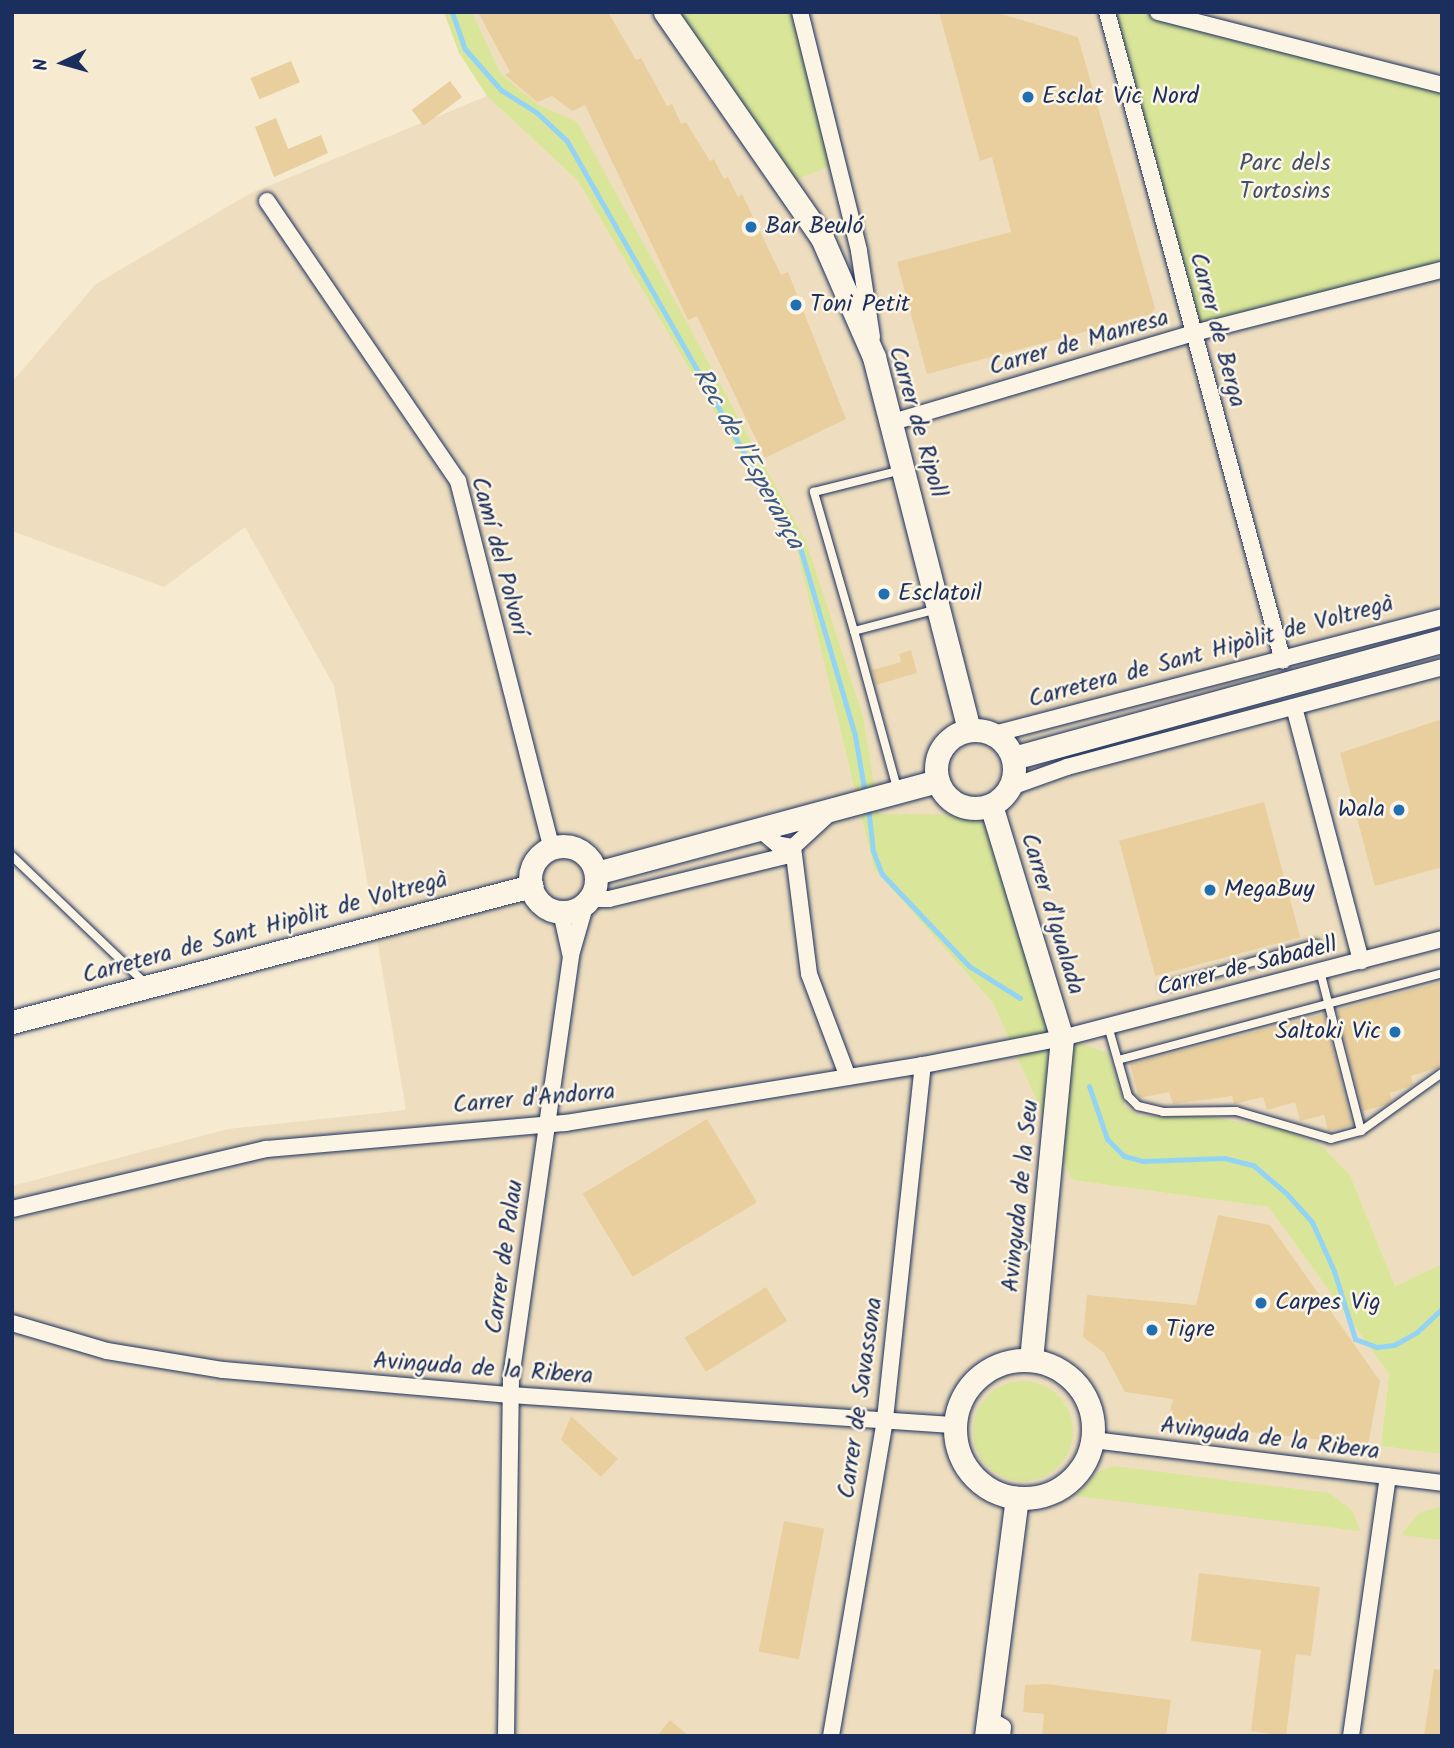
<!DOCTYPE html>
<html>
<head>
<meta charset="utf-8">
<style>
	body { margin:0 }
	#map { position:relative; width:1454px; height:1748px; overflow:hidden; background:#f6ead0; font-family:Kalam,sans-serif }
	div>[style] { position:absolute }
	.built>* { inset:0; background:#eedebf }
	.green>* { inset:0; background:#d9e598 }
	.round { border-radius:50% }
	.stream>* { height:5px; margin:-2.5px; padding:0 2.5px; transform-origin:2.5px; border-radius:2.5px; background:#93d4f5 }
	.building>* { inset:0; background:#e9cf9e; transform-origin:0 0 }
	.roads { filter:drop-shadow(0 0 2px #1b2f5e) drop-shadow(0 0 2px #1b2f5e) }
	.lane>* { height:8px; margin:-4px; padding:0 4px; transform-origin:4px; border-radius:4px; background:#fcf5e5 }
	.street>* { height:16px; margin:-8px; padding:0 8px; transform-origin:8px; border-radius:8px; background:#fcf5e5 }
	.secondary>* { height:23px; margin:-11.5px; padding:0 11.5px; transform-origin:11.5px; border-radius:11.5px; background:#fcf5e5 }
	.secondary>.ring { margin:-11.5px; padding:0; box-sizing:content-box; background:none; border:23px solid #fcf5e5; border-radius:50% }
	.dots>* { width:19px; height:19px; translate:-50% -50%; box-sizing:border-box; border:4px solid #fcf5e5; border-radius:50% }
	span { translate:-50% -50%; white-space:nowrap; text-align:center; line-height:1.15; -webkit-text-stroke:5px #fcf5e5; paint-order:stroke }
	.poi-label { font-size:24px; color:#1b2f5e }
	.left { translate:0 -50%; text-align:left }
	.right { translate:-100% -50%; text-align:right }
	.park-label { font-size:24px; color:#41536a }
	.street-label { font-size:24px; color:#1b2f5e }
	.water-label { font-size:26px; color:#395884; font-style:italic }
	.frame { position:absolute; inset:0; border:14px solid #1b2f5e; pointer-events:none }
	.north { position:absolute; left:28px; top:28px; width:70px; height:70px; -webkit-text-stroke:5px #fcf5e5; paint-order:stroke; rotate:265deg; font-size:19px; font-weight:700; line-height:28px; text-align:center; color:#1b2f5e }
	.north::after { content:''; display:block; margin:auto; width:24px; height:32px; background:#1b2f5e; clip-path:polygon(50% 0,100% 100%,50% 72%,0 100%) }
</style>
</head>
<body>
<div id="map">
	<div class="built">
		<i style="clip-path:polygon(472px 12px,1442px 12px,1442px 1264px,1395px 1286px,1350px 1175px,1323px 1147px,1286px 1130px,1199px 1115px,1139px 1116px,1125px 1106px,1107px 1052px,1062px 1038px,879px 814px,863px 716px,807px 544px,577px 123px,537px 104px,501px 74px)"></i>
		<i style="clip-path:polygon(487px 96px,578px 181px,797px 551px,874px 869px,993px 1003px,1072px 1180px,1269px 1207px,1389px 1374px,1381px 1446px,1442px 1454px,1442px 1736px,12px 1736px,12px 1186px,228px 1129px,406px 1110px,334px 686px,245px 527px,164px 587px,12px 531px,12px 382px,96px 284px,249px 194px)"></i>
	</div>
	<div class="green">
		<i style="clip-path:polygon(444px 12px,472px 12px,501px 74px,537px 104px,577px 122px,687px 323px,807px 544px,863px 716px,879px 814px,988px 815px,1062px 1038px,1107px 1052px,1125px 1106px,1139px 1116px,1199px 1115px,1286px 1130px,1323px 1147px,1350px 1175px,1395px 1286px,1442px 1264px,1442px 1454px,1381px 1446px,1389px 1374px,1269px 1207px,1072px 1180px,993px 1003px,874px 869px,797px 551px,578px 181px,487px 96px,459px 53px)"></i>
		<i style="clip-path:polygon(665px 12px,800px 12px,837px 163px,786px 184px)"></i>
		<i style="clip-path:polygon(1107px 12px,1158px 12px,1442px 85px,1442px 270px,1194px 333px)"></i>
		<i class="round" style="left:973px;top:1381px;width:100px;height:100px"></i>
		<i style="clip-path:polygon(1113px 1466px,1329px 1493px,1352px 1510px,1360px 1531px,1076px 1496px,1098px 1472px)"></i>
		<i style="clip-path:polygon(1442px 1506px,1442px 1540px,1401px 1535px,1419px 1513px)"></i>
	</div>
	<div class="stream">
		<i style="left:452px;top:12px;width:39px;rotate:71deg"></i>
		<i style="left:465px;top:49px;width:55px;rotate:48.7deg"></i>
		<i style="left:501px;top:90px;width:41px;rotate:32.2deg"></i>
		<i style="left:536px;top:112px;width:42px;rotate:43.1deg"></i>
		<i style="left:567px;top:141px;width:384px;rotate:60.4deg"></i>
		<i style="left:757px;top:475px;width:17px;rotate:83deg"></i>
		<i style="left:759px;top:492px;width:22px;rotate:39deg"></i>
		<i style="left:776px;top:506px;width:44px;rotate:58.8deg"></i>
		<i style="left:799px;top:544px;width:200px;rotate:73.7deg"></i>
		<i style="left:855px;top:736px;width:59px;rotate:80.2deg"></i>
		<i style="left:868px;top:807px;width:44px;rotate:83.5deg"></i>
		<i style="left:873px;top:851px;width:25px;rotate:69deg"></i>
		<i style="left:882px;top:874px;width:127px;rotate:46.6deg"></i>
		<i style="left:969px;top:966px;width:60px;rotate:32.1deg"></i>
		<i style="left:1089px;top:1086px;width:56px;rotate:71.2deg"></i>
		<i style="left:1107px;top:1139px;width:24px;rotate:45deg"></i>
		<i style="left:1124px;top:1156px;width:20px;rotate:15deg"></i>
		<i style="left:1143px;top:1161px;width:81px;rotate:-2.1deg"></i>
		<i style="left:1224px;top:1158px;width:30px;rotate:14deg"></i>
		<i style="left:1253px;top:1165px;width:43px;rotate:40.3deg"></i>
		<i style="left:1286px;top:1193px;width:39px;rotate:48deg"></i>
		<i style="left:1312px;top:1222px;width:54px;rotate:65.8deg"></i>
		<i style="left:1334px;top:1271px;width:71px;rotate:72.8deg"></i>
		<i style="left:1355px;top:1339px;width:23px;rotate:20deg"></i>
		<i style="left:1377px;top:1347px;width:17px;rotate:-7deg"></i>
		<i style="left:1394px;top:1345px;width:26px;rotate:-29deg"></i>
		<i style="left:1417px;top:1332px;width:34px;rotate:-43deg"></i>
	</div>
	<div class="building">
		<i style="clip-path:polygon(478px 12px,608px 12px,636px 60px,641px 58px,667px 106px,672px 104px,681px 124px,686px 122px,710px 161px,714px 159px,724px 179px,728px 177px,738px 197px,742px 194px,781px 275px,788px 272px,846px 419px,765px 458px,697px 316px,688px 320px,585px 105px,572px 111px,552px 96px,537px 102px,505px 75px,510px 72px)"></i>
		<i style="clip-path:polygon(939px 12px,995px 12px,1078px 37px,1155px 308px,1151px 314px,927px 374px,897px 262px,1011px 232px,992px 157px,980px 161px)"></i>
		<i style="left:291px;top:61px;width:23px;height:44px;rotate:67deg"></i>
		<i style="left:450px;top:81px;width:20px;height:48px;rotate:53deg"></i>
		<i style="clip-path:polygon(276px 118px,288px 149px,321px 135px,328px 153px,274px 177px,255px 127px)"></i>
		<i style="clip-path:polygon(911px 650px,917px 673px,876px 685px,872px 670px,901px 662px,899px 654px)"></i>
		<i style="clip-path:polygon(1442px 719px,1442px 867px,1375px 886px,1340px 753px)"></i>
		<i style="left:1264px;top:802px;width:140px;height:150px;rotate:75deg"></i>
		<i style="clip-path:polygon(1442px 982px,1440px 1067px,1411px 1076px,1413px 1085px,1390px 1093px,1392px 1101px,1386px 1105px,1363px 1111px,1337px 1010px)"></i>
		<i style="clip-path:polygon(1324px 1014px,1352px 1125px,1328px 1131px,1324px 1115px,1300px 1121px,1295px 1102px,1267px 1110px,1263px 1097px,1234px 1104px,1232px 1096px,1173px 1104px,1169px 1092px,1139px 1098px,1130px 1064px)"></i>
		<i style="left:707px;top:1119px;width:97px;height:145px;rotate:59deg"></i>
		<i style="clip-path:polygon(1218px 1215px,1270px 1225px,1380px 1381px,1368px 1445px,1167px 1423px,1173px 1399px,1125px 1392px,1104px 1353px,1083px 1337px,1087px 1295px,1196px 1305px)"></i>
		<i style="left:766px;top:1287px;width:40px;height:96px;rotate:58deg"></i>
		<i style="clip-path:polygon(571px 1416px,618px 1459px,601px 1477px,561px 1440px)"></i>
		<i style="left:784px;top:1521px;width:41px;height:133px;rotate:11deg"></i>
		<i style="clip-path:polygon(1199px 1573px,1320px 1587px,1311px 1656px,1296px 1654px,1286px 1736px,1251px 1731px,1261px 1650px,1191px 1641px)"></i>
		<i style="clip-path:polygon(1434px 1669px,1442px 1670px,1442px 1736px,1424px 1736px)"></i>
		<i style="clip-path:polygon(1046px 1684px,1171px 1700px,1166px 1736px,1042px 1736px,1044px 1714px,1023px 1712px,1025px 1685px)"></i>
		<i style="clip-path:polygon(670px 1720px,689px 1736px,657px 1736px)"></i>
	</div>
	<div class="roads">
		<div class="lane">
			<i style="left:854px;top:631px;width:145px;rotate:-106.1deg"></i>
			<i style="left:814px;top:492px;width:91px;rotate:-14deg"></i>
			<i style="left:897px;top:788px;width:163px;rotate:-105.3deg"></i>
			<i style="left:854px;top:631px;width:87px;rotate:-14.7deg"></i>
			<i style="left:12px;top:856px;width:184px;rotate:43.7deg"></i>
			<i style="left:1320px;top:971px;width:165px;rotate:75.6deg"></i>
			<i style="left:1164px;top:987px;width:158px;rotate:-15.8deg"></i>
			<i style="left:1108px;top:1026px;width:73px;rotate:74.1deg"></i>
			<i style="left:1128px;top:1096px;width:14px;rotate:45deg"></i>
			<i style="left:1138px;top:1106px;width:26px;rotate:13deg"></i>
			<i style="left:1163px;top:1112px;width:73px;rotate:-0.8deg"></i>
			<i style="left:1236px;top:1111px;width:99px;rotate:16.4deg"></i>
			<i style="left:1331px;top:1139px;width:31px;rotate:-15deg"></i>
			<i style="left:1361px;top:1131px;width:100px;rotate:-35.6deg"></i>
			<i style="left:1118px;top:1060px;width:335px;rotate:-15deg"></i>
		</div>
		<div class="street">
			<i style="left:800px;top:12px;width:246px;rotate:76.1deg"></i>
			<i style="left:859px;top:251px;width:87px;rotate:81.4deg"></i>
			<i style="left:1107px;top:12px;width:672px;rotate:74.83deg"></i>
			<i style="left:1158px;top:12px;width:293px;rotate:14.4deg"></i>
			<i style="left:267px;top:201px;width:339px;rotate:55.7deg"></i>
			<i style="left:458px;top:481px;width:378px;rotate:75.7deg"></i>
			<i style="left:893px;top:422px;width:314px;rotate:-16.5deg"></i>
			<i style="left:1194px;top:333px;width:256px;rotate:-14.3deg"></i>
			<i style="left:1294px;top:707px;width:263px;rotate:75.2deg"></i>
			<i style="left:994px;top:734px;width:463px;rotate:-14.6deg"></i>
			<i style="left:1011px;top:787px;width:59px;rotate:-19.7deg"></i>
			<i style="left:1067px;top:767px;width:388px;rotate:-14.9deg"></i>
			<i style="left:758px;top:828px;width:25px;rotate:40deg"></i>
			<i style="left:777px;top:844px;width:16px;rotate:11deg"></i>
			<i style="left:793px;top:847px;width:54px;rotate:-42.8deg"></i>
			<i style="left:793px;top:847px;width:128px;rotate:82.8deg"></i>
			<i style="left:809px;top:974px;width:110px;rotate:69.3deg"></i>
			<i style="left:590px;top:899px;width:19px"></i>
			<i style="left:609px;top:899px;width:189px;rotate:-13.7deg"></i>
			<i style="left:561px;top:912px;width:42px;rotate:77.6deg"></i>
			<i style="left:12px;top:1209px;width:261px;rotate:-13.3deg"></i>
			<i style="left:266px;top:1149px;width:300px;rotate:-5deg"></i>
			<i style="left:565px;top:1123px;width:363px;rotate:-9.2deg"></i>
			<i style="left:923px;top:1065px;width:142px;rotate:-11deg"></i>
			<i style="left:1062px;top:1038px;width:393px;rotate:-14.6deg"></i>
			<i style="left:12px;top:1323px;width:99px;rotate:16.4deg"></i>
			<i style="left:107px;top:1351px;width:118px;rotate:9.3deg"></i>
			<i style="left:223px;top:1370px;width:289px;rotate:5deg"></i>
			<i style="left:511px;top:1395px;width:445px;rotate:3.9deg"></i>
			<i style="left:1093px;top:1440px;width:352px;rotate:7deg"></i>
			<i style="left:985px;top:1724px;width:7px;rotate:-63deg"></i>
			<i style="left:988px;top:1718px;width:17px;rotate:31deg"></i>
			<i style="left:1003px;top:1727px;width:9px;rotate:96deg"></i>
			<i style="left:506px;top:1736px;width:358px;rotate:-89.2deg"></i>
			<i style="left:511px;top:1378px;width:427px;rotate:-81.9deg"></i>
			<i style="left:571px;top:955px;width:54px;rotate:-73.9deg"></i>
			<i style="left:831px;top:1736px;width:322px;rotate:-80.3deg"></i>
			<i style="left:885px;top:1419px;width:356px;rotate:-83.9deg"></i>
			<i style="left:1351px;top:1736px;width:262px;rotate:-81.9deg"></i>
		</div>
		<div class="secondary">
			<i style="left:665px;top:12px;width:275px;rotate:55.2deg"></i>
			<i style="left:822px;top:238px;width:130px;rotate:66.4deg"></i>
			<i style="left:874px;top:357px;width:385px;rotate:75.7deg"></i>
			<i class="ring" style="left:936px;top:730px;width:55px;height:55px"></i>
			<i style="left:1013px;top:758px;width:445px;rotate:-15.3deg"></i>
			<i style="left:991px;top:805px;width:244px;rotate:73.1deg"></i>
			<i style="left:1062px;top:1038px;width:322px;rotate:95.5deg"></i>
			<i class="ring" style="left:530px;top:846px;width:43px;height:43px"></i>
			<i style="left:596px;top:873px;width:354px;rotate:-15.1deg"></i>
			<i style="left:12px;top:1022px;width:537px;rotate:-14.68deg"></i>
			<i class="ring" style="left:955px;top:1360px;width:115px;height:115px"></i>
			<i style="left:986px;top:1736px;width:240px;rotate:-82.6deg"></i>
		</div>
	</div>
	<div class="dots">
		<i style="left:1028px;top:97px;background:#1f6fb2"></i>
		<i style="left:751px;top:227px;background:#1f6fb2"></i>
		<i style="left:796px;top:305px;background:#1f6fb2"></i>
		<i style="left:884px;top:594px;background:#1f6fb2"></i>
		<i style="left:1399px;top:810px;background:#1f6fb2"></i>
		<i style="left:1210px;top:890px;background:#1f6fb2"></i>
		<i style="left:1395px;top:1032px;background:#1f6fb2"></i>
		<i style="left:1261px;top:1303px;background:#1f6fb2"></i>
		<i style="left:1152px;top:1330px;background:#1f6fb2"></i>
	</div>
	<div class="poi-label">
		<span class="left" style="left:1042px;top:97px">Esclat Vic Nord</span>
		<span class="left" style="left:765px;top:227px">Bar Beuló</span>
		<span class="left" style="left:810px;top:305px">Toni Petit</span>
		<span class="left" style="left:898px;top:594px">Esclatoil</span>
		<span class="right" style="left:1385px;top:810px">Wala</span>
		<span class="left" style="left:1224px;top:890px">MegaBuy</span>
		<span class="right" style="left:1381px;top:1032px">Saltoki Vic</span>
		<span class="left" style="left:1275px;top:1303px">Carpes Vig</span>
		<span class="left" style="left:1166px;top:1330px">Tigre</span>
	</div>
	<div class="park-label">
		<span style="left:1285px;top:178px">Parc dels<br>Tortosins</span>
	</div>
	<div class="street-label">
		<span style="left:1217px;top:330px;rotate:75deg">Carrer de Berga</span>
		<span style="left:1079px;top:343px;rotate:-16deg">Carrer de Manresa</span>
		<span style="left:917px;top:422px;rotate:74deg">Carrer de Ripoll</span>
		<span style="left:499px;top:556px;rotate:75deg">Camí del Polvorí</span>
		<span style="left:1211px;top:652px;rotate:-15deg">Carretera de Sant Hipòlit de Voltregà</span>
		<span style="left:1052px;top:914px;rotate:73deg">Carrer d'Igualada</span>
		<span style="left:265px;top:928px;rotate:-15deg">Carretera de Sant Hipòlit de Voltregà</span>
		<span style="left:1247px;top:967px;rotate:-14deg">Carrer de Sabadell</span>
		<span style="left:534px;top:1099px;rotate:-5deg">Carrer d'Andorra</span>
		<span style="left:1021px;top:1196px;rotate:-84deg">Avinguda de la Seu</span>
		<span style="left:505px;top:1257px;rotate:-82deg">Carrer de Palau</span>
		<span style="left:483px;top:1369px;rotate:4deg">Avinguda de la Ribera</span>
		<span style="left:861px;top:1398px;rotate:-82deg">Carrer de Savassona</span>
		<span style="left:1270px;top:1439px;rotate:7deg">Avinguda de la Ribera</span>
	</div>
	<div class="water-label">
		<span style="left:747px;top:459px;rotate:61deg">Rec de l'Esperança</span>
	</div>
	<div class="frame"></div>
	<div class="north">N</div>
</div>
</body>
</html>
